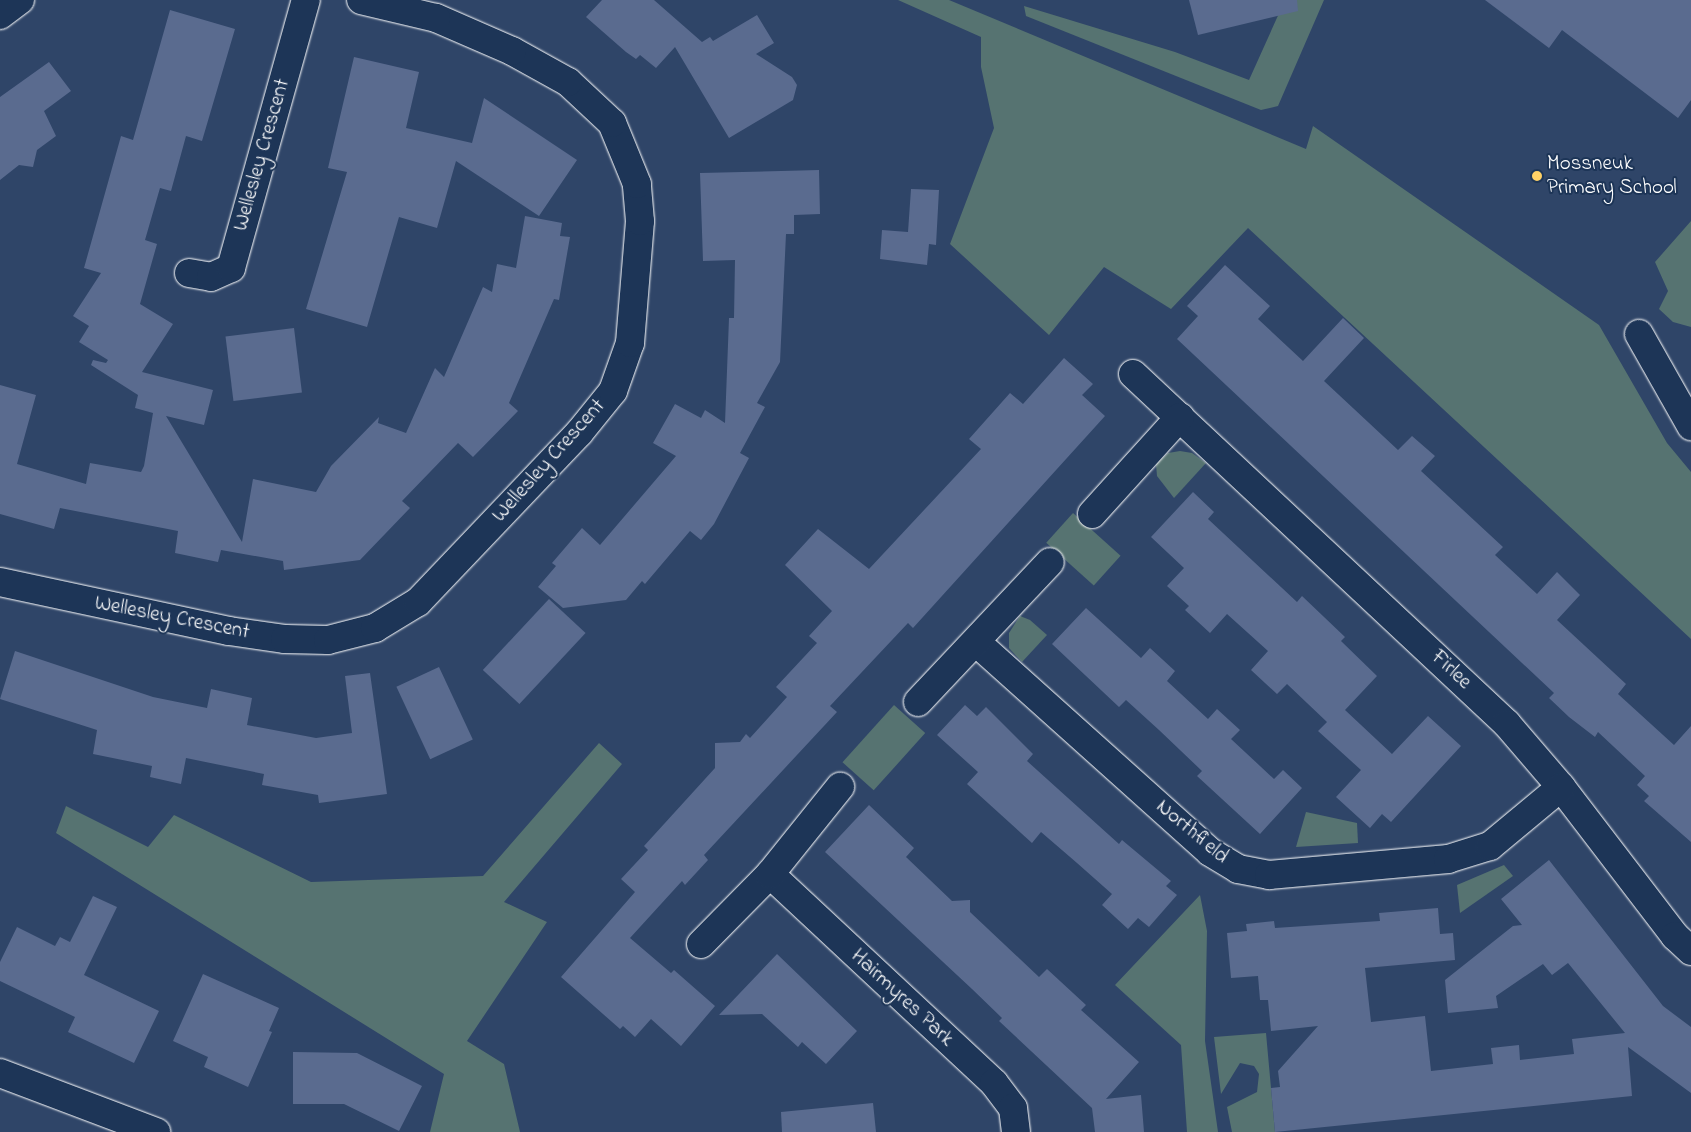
<!DOCTYPE html>
<html>
<head>
<meta charset="utf-8">
<style>
	body { margin:0 }
	#map { position:relative; width:1691px; height:1132px; overflow:hidden; background:#2f4568; font-family:"Indie Flower",sans-serif }
	div>[style] { position:absolute }
	.green>* { inset:0; background:#567371; transform-origin:0 0 }
	.building>* { inset:0; background:#5a6b8f; transform-origin:0 0 }
	.roads { filter:drop-shadow(0 0 1px #fff) drop-shadow(0 0 1px #fff) }
	.street>* { height:28px; margin:-14px; padding:0 14px; transform-origin:14px; border-radius:14px; background:#1d3557 }
	.dots>* { width:14px; height:14px; translate:-50% -50%; box-sizing:border-box; border:2px solid #1d3557; border-radius:50% }
	span { translate:-50% -50%; white-space:nowrap; text-align:center; line-height:1.15; -webkit-text-stroke:4px #1d3557; paint-order:stroke }
	.street-label { font-size:21px; color:#fff }
	.poi-label { font-size:21px; color:#fff }
	.left { translate:0 -50%; text-align:left }
</style>
</head>
<body>
<div id="map">
	<div class="green">
		<i style="clip-path:polygon(898px 0,949px 0,1306px 149px,1313px 126px,1599px 325px,1667px 443px,1691px 472px,1691px 639px,1248px 228px,1171px 309px,1104px 267px,1049px 335px,950px 244px,994px 128px,981px 67px,981px 37px)"></i>
		<i style="clip-path:polygon(1285px 0,1324px 0,1278px 106px,1261px 110px,1026px 16px,1024px 6px,1175px 52px,1249px 80px)"></i>
		<i style="clip-path:polygon(1691px 221px,1691px 327px,1673px 322px,1659px 309px,1668px 291px,1655px 262px)"></i>
		<i style="clip-path:polygon(1180px 451px,1192px 453px,1206px 463px,1174px 498px,1157px 476px,1156px 464px,1168px 453px)"></i>
		<i style="left:1073px;top:513px;width:64px;height:40px;rotate:42deg"></i>
		<i style="clip-path:polygon(1020px 616px,1030px 620px,1047px 635px,1022px 662px,1009px 648px,1009px 633px)"></i>
		<i style="left:894px;top:705px;width:42px;height:77px;rotate:42deg"></i>
		<i style="clip-path:polygon(599px 743px,622px 764px,504px 902px,547px 922px,467px 1041px,504px 1064px,520px 1132px,430px 1132px,444px 1074px,56px 833px,66px 806px,148px 847px,174px 815px,311px 882px,483px 876px)"></i>
		<i style="clip-path:polygon(1306px 812px,1357px 823px,1358px 843px,1296px 847px)"></i>
		<i style="clip-path:polygon(1504px 865px,1513px 876px,1460px 913px,1457px 885px)"></i>
		<i style="clip-path:polygon(1200px 895px,1207px 931px,1205px 1041px,1218px 1132px,1187px 1132px,1181px 1045px,1115px 985px)"></i>
		<i style="clip-path:polygon(1266px 1033px,1275px 1132px,1232px 1132px,1227px 1107px,1257px 1092px,1259px 1074px,1254px 1066px,1240px 1063px,1221px 1094px,1214px 1037px)"></i>
	</div>
	<div class="building">
		<i style="clip-path:polygon(602px 0,654px 0,702px 42px,710px 37px,713px 41px,757px 15px,774px 43px,756px 54px,792px 77px,797px 85px,793px 100px,729px 138px,675px 47px,656px 68px,640px 55px,636px 59px,626px 52px,586px 17px)"></i>
		<i style="clip-path:polygon(1189px 0,1297px 0,1298px 11px,1198px 35px)"></i>
		<i style="clip-path:polygon(1485px 0,1691px 0,1691px 100px,1678px 118px,1562px 30px,1549px 48px)"></i>
		<i style="clip-path:polygon(170px 10px,235px 29px,202px 141px,186px 136px,171px 191px,160px 188px,145px 240px,157px 244px,140px 304px,173px 324px,142px 372px,213px 390px,204px 425px,166px 416px,242px 542px,253px 479px,316px 492px,331px 466px,379px 417px,378px 423px,406px 433px,435px 368px,444px 377px,483px 287px,492px 292px,497px 264px,516px 268px,525px 216px,562px 223px,560px 236px,570px 237px,559px 300px,554px 299px,509px 403px,518px 411px,473px 457px,458px 443px,402px 501px,410px 508px,360px 560px,284px 570px,283px 561px,221px 550px,218px 562px,175px 553px,178px 531px,60px 508px,54px 529px,0 514px,0 385px,36px 395px,17px 464px,86px 484px,90px 463px,141px 472px,144px 466px,153px 413px,135px 408px,138px 395px,91px 365px,93px 360px,106px 363px,108px 360px,79px 342px,89px 326px,73px 316px,101px 273px,84px 268px,121px 136px,133px 140px)"></i>
		<i style="clip-path:polygon(354px 57px,419px 72px,406px 128px,472px 143px,484px 98px,577px 160px,539px 216px,456px 161px,437px 228px,399px 217px,367px 327px,306px 309px,347px 172px,328px 168px)"></i>
		<i style="clip-path:polygon(49px 62px,71px 91px,44px 111px,56px 136px,37px 150px,33px 167px,19px 165px,0 180px,0 97px)"></i>
		<i style="clip-path:polygon(819px 170px,820px 214px,794px 215px,794px 234px,786px 234px,780px 362px,757px 403px,765px 407px,740px 453px,749px 458px,714px 524px,701px 540px,690px 531px,645px 584px,642px 581px,626px 600px,563px 608px,538px 587px,556px 566px,552px 563px,582px 528px,600px 545px,676px 456px,653px 443px,675px 404px,701px 418px,705px 410px,725px 423px,729px 318px,734px 318px,735px 260px,703px 261px,700px 173px)"></i>
		<i style="clip-path:polygon(911px 189px,939px 190px,936px 245px,929px 244px,927px 265px,880px 259px,882px 230px,908px 232px)"></i>
		<i style="clip-path:polygon(1225px 265px,1270px 306px,1258px 319px,1303px 361px,1343px 318px,1364px 338px,1324px 381px,1398px 450px,1412px 436px,1435px 456px,1421px 471px,1503px 547px,1495px 555px,1537px 594px,1557px 572px,1580px 595px,1557px 620px,1626px 684px,1618px 694px,1674px 745px,1691px 726px,1691px 842px,1644px 801px,1649px 796px,1637px 785px,1645px 776px,1598px 732px,1595px 737px,1569px 717px,1549px 698px,1554px 693px,1177px 339px,1198px 316px,1187px 306px)"></i>
		<i style="left:294px;top:328px;width:65px;height:69px;rotate:83deg"></i>
		<i style="clip-path:polygon(1064px 358px,1093px 384px,1082px 395px,1105px 416px,913px 628px,908px 623px,830px 706px,837px 712px,704px 855px,708px 860px,685px 885px,682px 881px,630px 938px,671px 973px,674px 970px,715px 1006px,681px 1046px,651px 1019px,635px 1037px,623px 1026px,620px 1029px,561px 977px,635px 892px,621px 879px,648px 850px,644px 846px,715px 768px,715px 743px,740px 742px,746px 734px,750px 738px,787px 697px,776px 687px,817px 643px,809px 636px,832px 611px,785px 565px,818px 529px,869px 569px,981px 449px,969px 439px,1010px 393px,1023px 404px)"></i>
		<i style="clip-path:polygon(1193px 492px,1214px 512px,1208px 519px,1297px 602px,1302px 596px,1345px 637px,1341px 641px,1377px 676px,1345px 710px,1392px 754px,1428px 716px,1461px 746px,1391px 822px,1382px 814px,1370px 828px,1336px 797px,1361px 770px,1318px 731px,1327px 722px,1287px 684px,1277px 694px,1251px 670px,1268px 651px,1227px 614px,1210px 633px,1185px 610px,1189px 606px,1167px 586px,1184px 568px,1151px 537px)"></i>
		<i style="left:549px;top:599px;width:50px;height:97px;rotate:43deg"></i>
		<i style="clip-path:polygon(1086px 608px,1141px 658px,1150px 648px,1175px 671px,1167px 681px,1208px 719px,1217px 709px,1240px 730px,1231px 739px,1274px 779px,1283px 770px,1302px 788px,1260px 834px,1197px 776px,1202px 771px,1159px 730px,1126px 700px,1119px 707px,1052px 644px)"></i>
		<i style="clip-path:polygon(15px 651px,153px 697px,207px 708px,211px 689px,252px 698px,247px 725px,316px 738px,352px 733px,345px 676px,370px 673px,387px 794px,319px 803px,318px 795px,262px 785px,264px 774px,186px 758px,181px 784px,150px 777px,152px 766px,93px 754px,97px 730px,0 699px)"></i>
		<i style="left:439px;top:667px;width:80px;height:47px;rotate:65deg"></i>
		<i style="clip-path:polygon(965px 705px,977px 716px,986px 707px,1033px 754px,1027px 761px,1119px 844px,1122px 840px,1171px 881px,1166px 886px,1177px 895px,1149px 927px,1138px 918px,1128px 929px,1102px 905px,1112px 894px,1077px 863px,1041px 832px,1032px 843px,967px 784px,978px 772px,937px 735px)"></i>
		<i style="clip-path:polygon(869px 805px,914px 848px,906px 857px,952px 901px,970px 900px,970px 912px,1039px 977px,1047px 969px,1086px 1005px,1081px 1010px,1139px 1062px,1106px 1099px,1141px 1095px,1144px 1132px,1095px 1132px,1092px 1108px,999px 1021px,1002px 1018px,972px 989px,825px 852px)"></i>
		<i style="clip-path:polygon(1549px 860px,1663px 1006px,1691px 1027px,1691px 1093px,1628px 1047px,1632px 1096px,1275px 1132px,1271px 1088px,1280px 1087px,1278px 1071px,1318px 1026px,1271px 1031px,1268px 1000px,1260px 1000px,1258px 976px,1231px 978px,1227px 933px,1247px 931px,1246px 924px,1274px 921px,1275px 928px,1380px 921px,1379px 913px,1438px 908px,1440px 934px,1453px 933px,1455px 960px,1365px 968px,1371px 1022px,1425px 1016px,1431px 1071px,1493px 1064px,1491px 1048px,1519px 1045px,1520px 1060px,1574px 1054px,1572px 1039px,1625px 1033px,1568px 963px,1552px 975px,1543px 964px,1496px 996px,1498px 1008px,1448px 1013px,1445px 980px,1513px 926px,1522px 925px,1501px 899px)"></i>
		<i style="clip-path:polygon(93px 896px,117px 907px,84px 975px,159px 1011px,134px 1063px,68px 1032px,75px 1017px,0 981px,0 962px,17px 927px,55px 946px,60px 937px,70px 942px)"></i>
		<i style="clip-path:polygon(777px 954px,857px 1031px,826px 1064px,802px 1042px,798px 1047px,762px 1014px,719px 1015px)"></i>
		<i style="clip-path:polygon(203px 974px,279px 1008px,269px 1031px,272px 1032px,248px 1087px,204px 1067px,208px 1057px,173px 1041px)"></i>
		<i style="clip-path:polygon(293px 1052px,357px 1053px,422px 1086px,399px 1131px,344px 1104px,293px 1104px)"></i>
		<i style="clip-path:polygon(873px 1103px,876px 1132px,782px 1132px,781px 1112px)"></i>
	</div>
	<div class="roads">
		<div class="street">
			<i style="left:0;top:15px;width:25px;rotate:-37deg"></i>
			<i style="left:189px;top:273px;width:22px;rotate:10deg"></i>
			<i style="left:211px;top:277px;width:22px;rotate:-24deg"></i>
			<i style="left:231px;top:268px;width:278px;rotate:-74.4deg"></i>
			<i style="left:1639px;top:334px;width:106px;rotate:60.5deg"></i>
			<i style="left:1133px;top:374px;width:512px;rotate:43.1deg"></i>
			<i style="left:1507px;top:724px;width:83px;rotate:49.4deg"></i>
			<i style="left:1561px;top:787px;width:188px;rotate:52.6deg"></i>
			<i style="left:1675px;top:936px;width:22px;rotate:43deg"></i>
			<i style="left:1092px;top:514px;width:131px;rotate:-47.8deg"></i>
			<i style="left:0;top:582px;width:234px;rotate:12.1deg"></i>
			<i style="left:229px;top:631px;width:57px;rotate:8.1deg"></i>
			<i style="left:285px;top:639px;width:43px;rotate:1.3deg"></i>
			<i style="left:328px;top:640px;width:49px;rotate:-14.3deg"></i>
			<i style="left:375px;top:628px;width:50px;rotate:-31.2deg"></i>
			<i style="left:418px;top:602px;width:233px;rotate:-46.4deg"></i>
			<i style="left:579px;top:433px;width:54px;rotate:-51deg"></i>
			<i style="left:613px;top:391px;width:51px;rotate:-70.5deg"></i>
			<i style="left:630px;top:343px;width:122px;rotate:-85.3deg"></i>
			<i style="left:640px;top:221px;width:37px;rotate:-95deg"></i>
			<i style="left:637px;top:184px;width:66px;rotate:-112.3deg"></i>
			<i style="left:612px;top:123px;width:60px;rotate:-137deg"></i>
			<i style="left:568px;top:82px;width:64px;rotate:-151deg"></i>
			<i style="left:512px;top:51px;width:83px;rotate:-156.5deg"></i>
			<i style="left:436px;top:18px;width:77px;rotate:-166.5deg"></i>
			<i style="left:976px;top:642px;width:314px;rotate:41.9deg"></i>
			<i style="left:1210px;top:852px;width:33px;rotate:31deg"></i>
			<i style="left:1238px;top:869px;width:32px;rotate:11deg"></i>
			<i style="left:1269px;top:875px;width:180px;rotate:-5.1deg"></i>
			<i style="left:1448px;top:859px;width:44px;rotate:-17.2deg"></i>
			<i style="left:1490px;top:846px;width:92px;rotate:-39.7deg"></i>
			<i style="left:918px;top:702px;width:192px;rotate:-46.7deg"></i>
			<i style="left:770px;top:874px;width:306px;rotate:43deg"></i>
			<i style="left:994px;top:1083px;width:31px;rotate:53deg"></i>
			<i style="left:1013px;top:1108px;width:24px;rotate:83deg"></i>
			<i style="left:701px;top:944px;width:98px;rotate:-45.4deg"></i>
			<i style="left:770px;top:874px;width:112px;rotate:-51.2deg"></i>
			<i style="left:0;top:1073px;width:167px;rotate:20.7deg"></i>
		</div>
	</div>
	<div class="dots">
		<i style="left:1537px;top:176px;background:#ffd166"></i>
	</div>
	<div class="street-label">
		<span style="left:262px;top:155px;rotate:-74deg">Wellesley Crescent</span>
		<span style="left:549px;top:461px;rotate:-48deg">Wellesley Crescent</span>
		<span style="left:172px;top:618px;rotate:11deg">Wellesley Crescent</span>
		<span style="left:1451px;top:670px;rotate:43deg">Firlee</span>
		<span style="left:1192px;top:832px;rotate:40deg">Northfield</span>
		<span style="left:902px;top:998px;rotate:43deg">Hairmyres Park</span>
	</div>
	<div class="poi-label">
		<span class="left" style="left:1547px;top:176px">Mossneuk<br>Primary School</span>
	</div>
</div>
</body>
</html>
